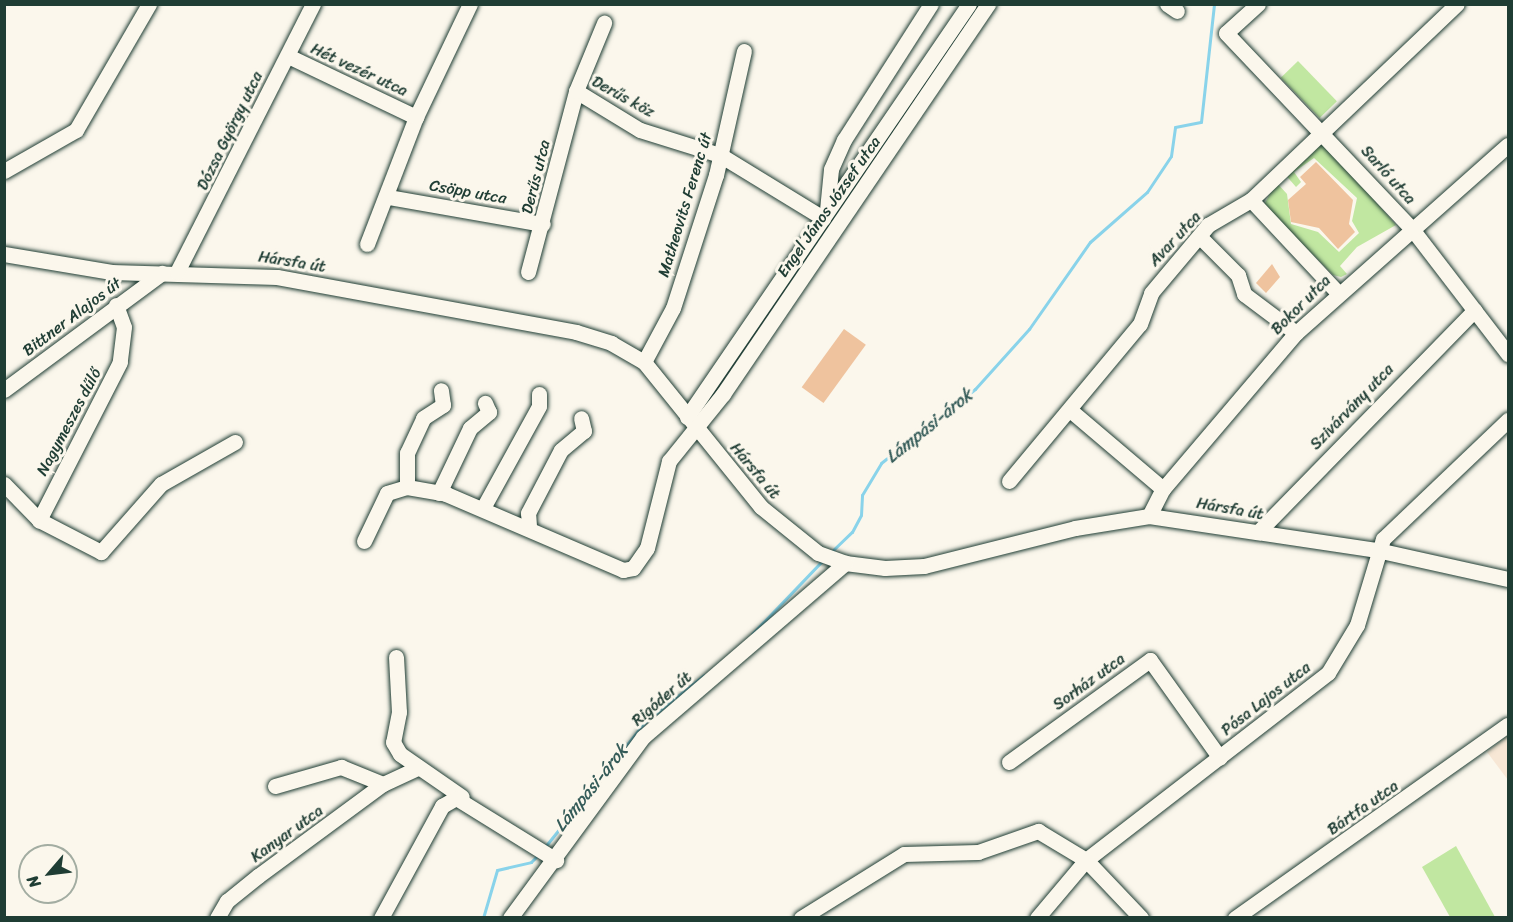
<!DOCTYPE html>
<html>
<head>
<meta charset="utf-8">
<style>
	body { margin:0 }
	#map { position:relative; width:1513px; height:922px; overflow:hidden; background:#fbf7ec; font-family:Sriracha,sans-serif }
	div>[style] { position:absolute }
	.built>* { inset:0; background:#f7e7d5 }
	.green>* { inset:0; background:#c1e7a1; transform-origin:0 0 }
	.stream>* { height:3px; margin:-1.5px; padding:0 1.5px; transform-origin:1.5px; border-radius:1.5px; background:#89d3ea }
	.building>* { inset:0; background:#efc39e; transform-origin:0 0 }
	.roads { filter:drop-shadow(0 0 2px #1f3d34) drop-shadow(0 0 2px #1f3d34) }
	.minor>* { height:15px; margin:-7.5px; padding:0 7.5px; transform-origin:7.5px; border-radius:7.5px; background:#fbf7ec }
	span { translate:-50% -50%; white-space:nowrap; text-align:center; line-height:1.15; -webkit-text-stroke:6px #fbf7ec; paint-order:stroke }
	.street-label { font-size:16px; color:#1f3d34 }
	.water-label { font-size:18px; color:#345b58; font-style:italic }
	.frame { position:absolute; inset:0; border:6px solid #1f3d34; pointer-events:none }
	.north { position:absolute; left:18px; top:844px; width:60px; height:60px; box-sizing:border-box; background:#fbf7ec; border:2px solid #a3ada2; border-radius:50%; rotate:242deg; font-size:16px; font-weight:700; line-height:24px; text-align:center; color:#1f3d34 }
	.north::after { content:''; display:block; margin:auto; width:21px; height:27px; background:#1f3d34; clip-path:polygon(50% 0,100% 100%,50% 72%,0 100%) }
</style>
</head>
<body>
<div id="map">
	<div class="built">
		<i style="clip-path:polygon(1508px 735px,1508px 780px,1487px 752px)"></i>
	</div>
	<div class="green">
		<i style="left:1298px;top:61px;width:56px;height:24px;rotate:46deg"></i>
		<i style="clip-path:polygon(1323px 141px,1396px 225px,1357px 247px,1340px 266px,1347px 274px,1341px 277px,1333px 275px,1264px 205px,1276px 182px,1287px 194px,1291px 224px,1318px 232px,1339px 252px,1359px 233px,1352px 221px,1357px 198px,1314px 158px,1294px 172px,1301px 182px,1296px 187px,1283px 172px)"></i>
		<i style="clip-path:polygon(1456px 846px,1495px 917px,1450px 917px,1422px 867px)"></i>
	</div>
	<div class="stream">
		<i style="left:831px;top:552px;width:29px;rotate:-44deg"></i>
		<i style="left:852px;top:532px;width:19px;rotate:-62deg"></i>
		<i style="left:861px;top:515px;width:20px;rotate:-87deg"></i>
		<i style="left:862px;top:495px;width:37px;rotate:-59deg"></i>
		<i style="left:881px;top:463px;width:120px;rotate:-38.2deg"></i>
		<i style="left:975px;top:389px;width:81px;rotate:-48deg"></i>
		<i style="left:1029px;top:329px;width:106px;rotate:-55deg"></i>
		<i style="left:1090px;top:242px;width:76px;rotate:-41.3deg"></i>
		<i style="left:1147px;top:192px;width:43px;rotate:-56.3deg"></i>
		<i style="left:1171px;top:156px;width:29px;rotate:-82deg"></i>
		<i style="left:1175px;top:127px;width:26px;rotate:-11deg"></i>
		<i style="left:1201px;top:122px;width:119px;rotate:-83.7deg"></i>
		<i style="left:752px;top:634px;width:101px;rotate:-46.2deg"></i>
		<i style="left:544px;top:848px;width:161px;rotate:-51.3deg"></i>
		<i style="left:645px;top:722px;width:75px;rotate:-38.5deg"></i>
		<i style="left:483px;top:918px;width:50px;rotate:-73.7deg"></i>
		<i style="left:497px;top:870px;width:35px;rotate:-13deg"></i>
		<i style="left:531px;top:862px;width:10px;rotate:-45deg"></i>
	</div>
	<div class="building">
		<i style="clip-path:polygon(1316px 162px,1353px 200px,1349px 224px,1355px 232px,1338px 249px,1319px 228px,1291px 222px,1288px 200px,1306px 184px,1300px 177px)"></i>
		<i style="clip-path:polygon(1272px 264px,1280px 277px,1266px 293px,1256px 283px)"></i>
		<i style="left:844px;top:329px;width:27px;height:72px;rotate:36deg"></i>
	</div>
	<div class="roads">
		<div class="minor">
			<i style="left:1167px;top:4px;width:12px;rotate:35deg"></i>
			<i style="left:1258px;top:4px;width:43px;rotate:137.8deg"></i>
			<i style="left:1226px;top:33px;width:270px;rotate:46.5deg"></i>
			<i style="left:1412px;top:229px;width:158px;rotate:52.5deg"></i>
			<i style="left:288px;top:56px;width:142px;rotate:25.5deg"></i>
			<i style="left:576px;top:91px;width:75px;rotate:31.4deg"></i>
			<i style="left:640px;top:130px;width:84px;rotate:17.4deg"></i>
			<i style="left:720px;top:155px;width:121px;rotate:31.5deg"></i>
			<i style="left:4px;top:171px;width:83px;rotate:-29.7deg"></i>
			<i style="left:76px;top:130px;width:146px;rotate:-59.9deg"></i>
			<i style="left:388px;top:197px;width:157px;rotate:9.9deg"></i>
			<i style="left:1251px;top:200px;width:127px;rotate:46.9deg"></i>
			<i style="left:827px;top:210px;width:41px;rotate:-84.4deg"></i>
			<i style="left:831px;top:169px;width:32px;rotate:-66deg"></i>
			<i style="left:844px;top:140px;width:161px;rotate:-57.4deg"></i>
			<i style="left:1200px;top:237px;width:54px;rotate:45deg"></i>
			<i style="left:1238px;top:275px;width:20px;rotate:72deg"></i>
			<i style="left:1244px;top:294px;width:65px;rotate:36.9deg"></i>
			<i style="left:367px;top:244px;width:136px;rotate:-68.9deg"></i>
			<i style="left:416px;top:117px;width:125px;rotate:-64.5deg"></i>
			<i style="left:4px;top:254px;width:109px;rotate:9.5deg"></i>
			<i style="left:111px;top:272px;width:166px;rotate:1.7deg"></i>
			<i style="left:277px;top:277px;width:304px;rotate:10.4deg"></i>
			<i style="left:576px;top:332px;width:37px;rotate:17deg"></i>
			<i style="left:611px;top:343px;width:38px;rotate:30deg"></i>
			<i style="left:644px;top:362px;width:186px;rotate:51.1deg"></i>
			<i style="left:761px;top:507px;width:73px;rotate:38.9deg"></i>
			<i style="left:818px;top:553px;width:29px;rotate:20deg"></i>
			<i style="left:845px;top:563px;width:40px;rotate:7.1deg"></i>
			<i style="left:885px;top:568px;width:39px;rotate:-3deg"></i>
			<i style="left:924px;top:566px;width:156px;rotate:-14.1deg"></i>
			<i style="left:1075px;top:528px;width:75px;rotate:-9.2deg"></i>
			<i style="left:1149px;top:516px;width:231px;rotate:8.5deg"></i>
			<i style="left:1377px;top:550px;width:134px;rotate:12.5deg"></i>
			<i style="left:177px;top:272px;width:301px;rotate:-63.1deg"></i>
			<i style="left:528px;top:272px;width:187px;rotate:-75.1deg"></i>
			<i style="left:576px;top:91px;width:74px;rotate:-67.6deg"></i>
			<i style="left:116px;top:305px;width:23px;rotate:70deg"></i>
			<i style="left:124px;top:327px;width:35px;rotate:97deg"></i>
			<i style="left:120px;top:362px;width:178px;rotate:117.1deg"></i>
			<i style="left:39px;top:520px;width:70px;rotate:27.3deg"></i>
			<i style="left:101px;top:552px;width:91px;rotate:-48.6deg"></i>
			<i style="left:161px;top:484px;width:85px;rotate:-29.6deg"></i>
			<i style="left:644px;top:362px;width:61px;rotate:-61.8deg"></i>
			<i style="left:673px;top:308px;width:140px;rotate:-72.1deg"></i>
			<i style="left:716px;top:175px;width:127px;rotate:-77.3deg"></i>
			<i style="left:4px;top:390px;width:197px;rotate:-36.5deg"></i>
			<i style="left:1070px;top:410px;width:122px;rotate:40.3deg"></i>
			<i style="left:687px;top:417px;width:500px;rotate:-55.67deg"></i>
			<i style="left:1009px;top:481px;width:204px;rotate:-50.2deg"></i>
			<i style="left:1140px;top:324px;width:33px;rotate:-70deg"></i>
			<i style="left:1151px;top:293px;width:89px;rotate:-50deg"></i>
			<i style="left:1208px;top:225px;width:50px;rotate:-30.2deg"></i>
			<i style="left:1251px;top:200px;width:284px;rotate:-43.6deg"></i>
			<i style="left:4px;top:484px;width:50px;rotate:45.8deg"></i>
			<i style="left:407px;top:487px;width:34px;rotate:-90deg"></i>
			<i style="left:407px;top:453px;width:38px;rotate:-65deg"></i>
			<i style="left:423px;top:418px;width:24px;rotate:-33deg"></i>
			<i style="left:443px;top:405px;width:15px;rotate:-98deg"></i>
			<i style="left:439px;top:493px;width:72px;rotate:-64.5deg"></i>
			<i style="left:470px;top:428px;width:25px;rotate:-40deg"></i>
			<i style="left:489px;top:412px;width:10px;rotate:-114deg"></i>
			<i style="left:483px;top:508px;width:116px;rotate:-61.2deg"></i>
			<i style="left:539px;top:406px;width:12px;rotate:-90deg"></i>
			<i style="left:1149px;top:516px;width:30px;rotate:-63deg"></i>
			<i style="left:1163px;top:489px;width:205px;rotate:-49.6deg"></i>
			<i style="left:1296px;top:333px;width:283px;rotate:-41.6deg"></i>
			<i style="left:529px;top:526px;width:13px;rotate:-94deg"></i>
			<i style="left:528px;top:513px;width:71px;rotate:-62.4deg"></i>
			<i style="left:561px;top:450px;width:30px;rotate:-40deg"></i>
			<i style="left:584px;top:431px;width:13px;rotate:-103deg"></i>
			<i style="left:1258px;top:532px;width:310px;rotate:-45.7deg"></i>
			<i style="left:364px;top:541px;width:53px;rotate:-64.4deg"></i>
			<i style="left:387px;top:493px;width:21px;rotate:-17deg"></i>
			<i style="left:407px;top:487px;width:40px;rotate:10deg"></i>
			<i style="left:446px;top:494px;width:193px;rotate:23.2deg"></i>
			<i style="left:623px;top:570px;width:10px;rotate:-11deg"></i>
			<i style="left:633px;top:568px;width:24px;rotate:-55deg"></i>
			<i style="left:647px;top:548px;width:90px;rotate:-75.8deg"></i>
			<i style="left:669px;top:461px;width:86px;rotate:-51.1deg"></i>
			<i style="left:723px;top:394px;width:472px;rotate:-55.8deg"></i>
			<i style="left:396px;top:657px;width:55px;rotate:86.9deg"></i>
			<i style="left:399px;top:712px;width:31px;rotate:101deg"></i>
			<i style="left:393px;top:742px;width:14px;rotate:60deg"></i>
			<i style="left:400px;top:754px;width:75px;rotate:34.7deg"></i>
			<i style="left:1009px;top:762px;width:174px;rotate:-35.9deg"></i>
			<i style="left:1150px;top:660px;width:120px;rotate:54.5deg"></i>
			<i style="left:275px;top:786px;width:69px;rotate:-16.1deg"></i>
			<i style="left:341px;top:767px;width:45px;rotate:22deg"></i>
			<i style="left:383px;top:784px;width:38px;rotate:-25deg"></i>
			<i style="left:217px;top:918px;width:20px;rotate:-60deg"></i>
			<i style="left:227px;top:901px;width:40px;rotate:-39deg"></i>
			<i style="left:258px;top:876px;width:155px;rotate:-36.4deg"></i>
			<i style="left:381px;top:918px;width:128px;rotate:-61.4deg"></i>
			<i style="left:442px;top:806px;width:16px;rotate:-30deg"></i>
			<i style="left:456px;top:798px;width:118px;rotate:31.8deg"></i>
			<i style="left:510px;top:918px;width:225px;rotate:-53.7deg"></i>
			<i style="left:643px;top:737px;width:267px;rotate:-40.7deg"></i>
			<i style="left:801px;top:918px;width:121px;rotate:-31.9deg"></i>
			<i style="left:904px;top:854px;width:74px;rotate:-1.5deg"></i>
			<i style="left:978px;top:852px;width:64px;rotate:-19.3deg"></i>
			<i style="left:1038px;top:831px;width:56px;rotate:31.1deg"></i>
			<i style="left:1086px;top:860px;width:306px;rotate:-37.7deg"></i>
			<i style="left:1328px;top:673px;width:56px;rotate:-58.9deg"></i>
			<i style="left:1357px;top:625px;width:90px;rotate:-73.2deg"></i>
			<i style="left:1383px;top:539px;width:173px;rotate:-43.6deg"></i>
			<i style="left:1037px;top:918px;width:76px;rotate:-49.8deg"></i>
			<i style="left:1086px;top:860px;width:80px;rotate:46.5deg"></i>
			<i style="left:1235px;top:918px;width:334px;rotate:-35.3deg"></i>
		</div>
	</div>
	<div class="street-label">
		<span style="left:359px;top:70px;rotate:25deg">Hét vezér utca</span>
		<span style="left:623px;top:97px;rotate:29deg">Derűs köz</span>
		<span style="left:230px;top:131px;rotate:-64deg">Dózsa György utca</span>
		<span style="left:1388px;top:175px;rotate:48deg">Sarló utca</span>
		<span style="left:536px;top:177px;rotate:-76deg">Derűs utca</span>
		<span style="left:468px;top:192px;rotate:10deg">Csöpp utca</span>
		<span style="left:685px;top:205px;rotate:-73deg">Matheovits Ferenc út</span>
		<span style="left:829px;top:207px;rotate:-55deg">Engel János József utca</span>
		<span style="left:1175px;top:239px;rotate:-47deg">Avar utca</span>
		<span style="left:292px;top:262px;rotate:9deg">Hársfa út</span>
		<span style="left:1301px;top:305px;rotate:-45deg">Bokor utca</span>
		<span style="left:72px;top:317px;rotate:-37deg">Bittner Alajos út</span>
		<span style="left:1352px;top:407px;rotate:-46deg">Szivárvány utca</span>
		<span style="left:69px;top:422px;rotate:-62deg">Nagymeszes dűlő</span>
		<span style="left:755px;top:471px;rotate:50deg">Hársfa út</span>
		<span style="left:1230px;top:509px;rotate:10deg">Hársfa út</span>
		<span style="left:1089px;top:682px;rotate:-36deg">Sorház utca</span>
		<span style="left:662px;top:699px;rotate:-41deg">Rigóder út</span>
		<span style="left:1266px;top:699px;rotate:-38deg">Pósa Lajos utca</span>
		<span style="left:1363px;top:808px;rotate:-35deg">Bártfa utca</span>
		<span style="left:287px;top:834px;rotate:-36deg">Kanyar utca</span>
	</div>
	<div class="water-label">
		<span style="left:929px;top:426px;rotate:-39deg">Lámpási-árok</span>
		<span style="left:591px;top:788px;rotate:-51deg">Lámpási-árok</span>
	</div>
	<div class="frame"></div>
	<div class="north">N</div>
</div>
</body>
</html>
